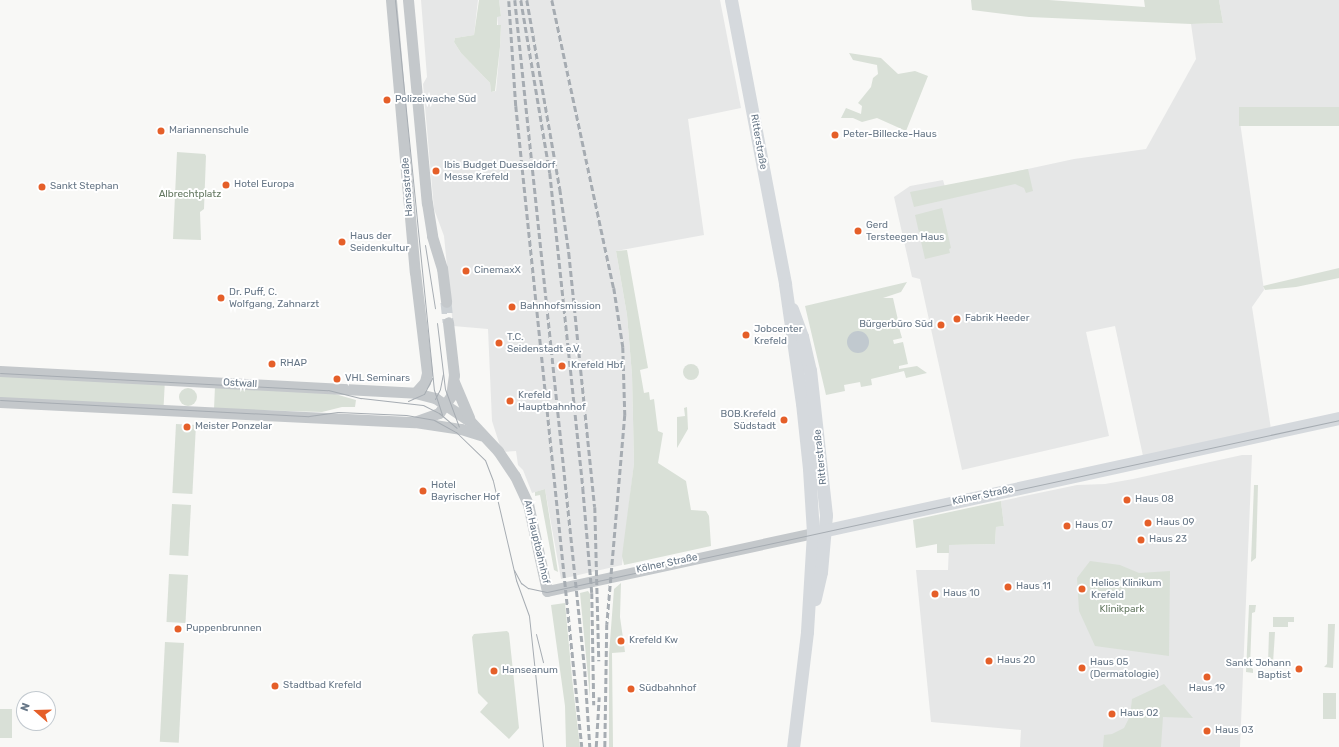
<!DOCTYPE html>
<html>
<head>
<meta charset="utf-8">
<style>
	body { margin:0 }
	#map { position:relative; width:1339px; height:747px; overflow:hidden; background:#f8f8f6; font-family:Rubik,sans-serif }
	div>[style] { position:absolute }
	.built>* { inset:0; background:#e6e7e7 }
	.green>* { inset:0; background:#d9e0d7; transform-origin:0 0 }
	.round { border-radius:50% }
	.water>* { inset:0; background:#c1c9cf }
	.minor-tunnel>* { height:11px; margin-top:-5.5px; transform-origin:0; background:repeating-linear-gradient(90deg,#ccd1d5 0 11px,transparent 0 16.5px) }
	.minor>* { height:11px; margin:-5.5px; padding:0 5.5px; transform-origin:5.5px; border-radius:5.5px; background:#c4c8cb }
	.major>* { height:13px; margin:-6.5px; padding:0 6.5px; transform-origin:6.5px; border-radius:6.5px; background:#d5d9dd }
	.tram>* { height:1px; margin:-0.5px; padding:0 0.5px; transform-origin:0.5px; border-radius:0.5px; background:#a6acb2 }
	.rail>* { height:2.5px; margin-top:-1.25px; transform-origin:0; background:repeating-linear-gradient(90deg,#a6acb2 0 6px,transparent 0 9px) }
	.dots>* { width:11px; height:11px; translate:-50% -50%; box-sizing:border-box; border:2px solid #fff; border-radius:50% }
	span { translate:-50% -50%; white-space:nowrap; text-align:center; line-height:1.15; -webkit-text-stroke:4px #fff; paint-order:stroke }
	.poi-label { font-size:10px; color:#677787 }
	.left { translate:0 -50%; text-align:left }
	.right { translate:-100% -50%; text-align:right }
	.street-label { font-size:10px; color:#677787 }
	.park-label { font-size:10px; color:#657962 }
	.north { position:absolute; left:16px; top:691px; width:40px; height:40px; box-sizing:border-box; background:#fff; border:1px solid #c2c9cf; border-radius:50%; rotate:290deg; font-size:11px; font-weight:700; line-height:16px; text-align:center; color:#677787 }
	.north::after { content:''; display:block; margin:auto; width:14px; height:18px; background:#e55f29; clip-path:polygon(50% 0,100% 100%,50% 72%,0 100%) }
</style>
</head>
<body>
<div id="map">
	<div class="built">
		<i style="clip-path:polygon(421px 0,478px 0,474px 35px,455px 38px,454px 42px,461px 53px,490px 83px,491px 92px,496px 91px,500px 47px,501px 25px,498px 25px,497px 16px,501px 16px,499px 0,720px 0,741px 108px,688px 119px,704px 235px,616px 251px,627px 315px,632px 375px,634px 463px,622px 565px,561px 579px,545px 489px,532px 493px,523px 470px,518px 465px,516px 451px,502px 452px,492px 421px,488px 329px,453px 326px,444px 236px,434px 209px,423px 84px,427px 77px)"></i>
		<i style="clip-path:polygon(1219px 0,1339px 0,1339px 107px,1240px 122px,1264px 290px,1252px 307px,1271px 429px,1143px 456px,1115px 326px,1086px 332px,1109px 436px,962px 470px,920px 279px,912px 277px,894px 197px,910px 186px,943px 180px,945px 187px,1074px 159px,1146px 149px,1196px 59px,1191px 24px,1223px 23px)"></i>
		<i style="clip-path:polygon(1242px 455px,1252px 455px,1240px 747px,1020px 747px,1021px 730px,931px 722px,916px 570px,948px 570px,949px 545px,995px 544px,996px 527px,1004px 526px,1001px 501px,1077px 485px,1105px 484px,1133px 479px)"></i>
	</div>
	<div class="green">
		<i style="clip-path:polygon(479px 0,499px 0,501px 16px,497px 17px,497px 25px,501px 25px,500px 47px,495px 91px,491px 92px,490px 83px,461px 53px,454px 42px,455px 38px,474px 35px)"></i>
		<i style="clip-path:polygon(971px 0,1049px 0,1145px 7px,1144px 0,1219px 0,1223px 23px,1191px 24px,1029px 17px,972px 10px)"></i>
		<i style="clip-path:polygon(849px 53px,881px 58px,898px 74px,915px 71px,928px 76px,906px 131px,877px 118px,862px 122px,853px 118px,841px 118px,846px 108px,861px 114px,862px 106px,858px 103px,871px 87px,873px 78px,878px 74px,877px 65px,853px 60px)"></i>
		<i style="left:1339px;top:107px;width:19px;height:100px;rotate:90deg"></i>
		<i style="clip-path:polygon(177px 152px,205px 154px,206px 156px,204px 209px,200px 212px,201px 240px,173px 239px)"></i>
		<i style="clip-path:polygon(1028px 169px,1033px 191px,1026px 193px,1024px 188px,1015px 184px,914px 207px,910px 192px)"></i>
		<i style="clip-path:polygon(942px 208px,951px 248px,949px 249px,950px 253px,925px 259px,915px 215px)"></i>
		<i style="clip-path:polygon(627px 250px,648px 368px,640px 370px,644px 393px,649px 392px,650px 400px,654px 399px,658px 431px,663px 433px,658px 463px,686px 481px,691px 510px,706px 511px,709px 516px,711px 546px,624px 565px,622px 556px,634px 463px,632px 375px,627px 315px,616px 251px)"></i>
		<i style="clip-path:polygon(1339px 268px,1339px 278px,1296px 287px,1265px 290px,1263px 286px)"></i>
		<i style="clip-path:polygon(907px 282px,901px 292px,883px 298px,893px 298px,898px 320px,889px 324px,898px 324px,902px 338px,893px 340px,894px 344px,903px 342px,908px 364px,899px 366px,899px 369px,917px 366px,927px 373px,906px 378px,904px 371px,871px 379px,872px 385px,861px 387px,860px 382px,844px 385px,845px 391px,826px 395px,805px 306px)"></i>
		<i class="round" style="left:683px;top:364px;width:16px;height:16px"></i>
		<i style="left:0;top:375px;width:165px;height:24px;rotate:3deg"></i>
		<i style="clip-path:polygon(215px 386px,335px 394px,356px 400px,355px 407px,342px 407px,322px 412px,214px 409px)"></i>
		<i class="round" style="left:179px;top:388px;width:18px;height:18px"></i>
		<i style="clip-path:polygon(687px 407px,688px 429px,677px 448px,677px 417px,685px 416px,684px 408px)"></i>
		<i style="left:176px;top:424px;width:20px;height:69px;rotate:3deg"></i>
		<i style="clip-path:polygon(1254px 485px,1258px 485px,1256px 558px,1251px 562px)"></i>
		<i style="clip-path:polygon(545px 489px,558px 572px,554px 570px,540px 495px,535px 496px,535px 492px)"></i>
		<i style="clip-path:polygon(1001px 501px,1004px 526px,996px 527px,995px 544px,949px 545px,949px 553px,937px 553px,937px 544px,916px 548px,913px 520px)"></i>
		<i style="left:172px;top:504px;width:19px;height:51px;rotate:3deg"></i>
		<i style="clip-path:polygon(1090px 561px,1120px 565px,1139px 573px,1170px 571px,1169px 656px,1095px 646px,1079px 611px,1077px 578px)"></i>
		<i style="left:169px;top:574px;width:19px;height:48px;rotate:3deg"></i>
		<i style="clip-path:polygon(621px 583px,620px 617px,625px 652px,612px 653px,613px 747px,609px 747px,609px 654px,614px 589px)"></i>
		<i style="clip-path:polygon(588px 591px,590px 594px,590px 698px,580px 593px)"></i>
		<i style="clip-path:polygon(565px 603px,572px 678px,580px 747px,566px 747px,565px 706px,551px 605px)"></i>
		<i style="clip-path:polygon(1249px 605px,1256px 605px,1255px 612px,1252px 613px,1250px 667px,1253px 669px,1253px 673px,1246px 672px)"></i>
		<i style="clip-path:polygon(1273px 617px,1294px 617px,1294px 622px,1288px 622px,1288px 627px,1273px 627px)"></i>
		<i style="clip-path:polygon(1328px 624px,1335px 624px,1333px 668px,1324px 667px,1327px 664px)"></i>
		<i style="clip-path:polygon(507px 631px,509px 633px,519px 728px,509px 739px,480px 712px,488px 703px,478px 693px,472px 637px,474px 634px)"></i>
		<i style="clip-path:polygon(1269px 632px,1275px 632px,1273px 663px,1268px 663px)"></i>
		<i style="left:165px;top:642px;width:19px;height:100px;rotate:3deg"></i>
		<i style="clip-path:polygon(1164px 684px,1193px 718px,1163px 717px,1161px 747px,1103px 747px,1104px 735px,1112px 734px,1124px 728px,1130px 716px,1132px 699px)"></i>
		<i style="left:1323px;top:693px;width:13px;height:26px"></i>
		<i style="left:0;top:709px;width:12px;height:29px"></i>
	</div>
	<div class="water">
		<i class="round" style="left:847px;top:331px;width:22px;height:22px"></i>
	</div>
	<div class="minor-tunnel">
		<i style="left:446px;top:302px;width:20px;rotate:84deg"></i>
	</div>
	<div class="minor">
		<i style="left:391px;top:0;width:273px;rotate:85deg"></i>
		<i style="left:415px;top:272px;width:102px;rotate:83.2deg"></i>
		<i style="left:427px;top:373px;width:9px;rotate:103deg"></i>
		<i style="left:425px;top:382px;width:15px;rotate:132deg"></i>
		<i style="left:408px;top:0;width:204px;rotate:84.7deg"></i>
		<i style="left:427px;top:203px;width:33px;rotate:81deg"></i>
		<i style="left:432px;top:236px;width:34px;rotate:73deg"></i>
		<i style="left:442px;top:268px;width:34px;rotate:83deg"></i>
		<i style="left:0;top:371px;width:416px;rotate:3deg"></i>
		<i style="left:415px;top:393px;width:21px;rotate:14deg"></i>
		<i style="left:435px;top:398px;width:43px;rotate:33.7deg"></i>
		<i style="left:471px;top:422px;width:40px;rotate:47deg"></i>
		<i style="left:498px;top:451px;width:30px;rotate:56deg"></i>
		<i style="left:515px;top:476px;width:31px;rotate:65deg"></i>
		<i style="left:528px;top:504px;width:89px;rotate:77.7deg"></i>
		<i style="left:547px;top:591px;width:272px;rotate:-12.3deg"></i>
		<i style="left:454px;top:382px;width:39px;rotate:67deg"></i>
		<i style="left:0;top:402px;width:415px;rotate:2.8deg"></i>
		<i style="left:415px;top:422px;width:47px;rotate:8.7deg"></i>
		<i style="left:461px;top:429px;width:21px;rotate:17deg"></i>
		<i style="left:417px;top:421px;width:23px;rotate:-20deg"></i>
		<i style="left:439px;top:413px;width:21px;rotate:-55deg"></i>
		<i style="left:451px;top:396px;width:21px;rotate:-82deg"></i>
		<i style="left:454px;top:375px;width:53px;rotate:-96.5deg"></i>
	</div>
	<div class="major">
		<i style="left:731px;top:0;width:289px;rotate:79.2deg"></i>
		<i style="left:785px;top:284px;width:120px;rotate:81.9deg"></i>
		<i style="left:802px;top:403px;width:66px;rotate:83.9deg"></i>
		<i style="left:809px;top:469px;width:64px;rotate:86.4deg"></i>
		<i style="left:813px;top:533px;width:99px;rotate:93.5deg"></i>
		<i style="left:807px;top:632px;width:116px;rotate:96.9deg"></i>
		<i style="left:792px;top:309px;width:29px;rotate:70deg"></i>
		<i style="left:802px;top:336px;width:35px;rotate:77deg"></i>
		<i style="left:810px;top:370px;width:146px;rotate:83.7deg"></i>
		<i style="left:826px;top:515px;width:57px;rotate:95deg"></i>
		<i style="left:821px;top:572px;width:28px;rotate:103deg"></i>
		<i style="left:813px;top:533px;width:538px;rotate:-12.33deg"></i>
	</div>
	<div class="tram">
		<i style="left:395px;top:0;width:392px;rotate:84.3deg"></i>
		<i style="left:434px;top:390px;width:26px;rotate:72deg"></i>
		<i style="left:425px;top:245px;width:64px;rotate:81deg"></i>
		<i style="left:437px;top:323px;width:66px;rotate:83.1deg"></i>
		<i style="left:445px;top:389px;width:40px;rotate:69.8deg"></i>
		<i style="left:0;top:373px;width:328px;rotate:3deg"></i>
		<i style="left:328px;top:390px;width:34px;rotate:14deg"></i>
		<i style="left:361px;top:398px;width:62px;rotate:6.4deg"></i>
		<i style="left:423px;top:405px;width:18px;rotate:27deg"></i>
		<i style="left:439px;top:413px;width:23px;rotate:40deg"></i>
		<i style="left:435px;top:399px;width:11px;rotate:-63deg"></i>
		<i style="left:440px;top:389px;width:15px;rotate:-79deg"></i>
		<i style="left:0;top:400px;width:309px;rotate:3deg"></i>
		<i style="left:309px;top:416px;width:29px;rotate:-8deg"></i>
		<i style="left:338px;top:412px;width:68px;rotate:2.5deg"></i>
		<i style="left:406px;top:415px;width:28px;rotate:10deg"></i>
		<i style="left:434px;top:420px;width:25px;rotate:29deg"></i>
		<i style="left:456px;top:432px;width:40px;rotate:44deg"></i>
		<i style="left:485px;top:460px;width:22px;rotate:69deg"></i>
		<i style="left:493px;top:481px;width:102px;rotate:76.9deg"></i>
		<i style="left:516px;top:580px;width:38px;rotate:70deg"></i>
		<i style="left:529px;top:616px;width:132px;rotate:83.9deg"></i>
		<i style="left:408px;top:401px;width:17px;rotate:-24deg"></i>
		<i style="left:424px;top:394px;width:18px;rotate:-63deg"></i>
		<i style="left:514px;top:570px;width:15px;rotate:62deg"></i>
		<i style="left:521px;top:583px;width:9px;rotate:36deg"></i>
		<i style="left:528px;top:588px;width:19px;rotate:12deg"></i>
		<i style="left:547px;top:592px;width:810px;rotate:-12.25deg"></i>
		<i style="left:536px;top:634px;width:29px;rotate:76deg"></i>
	</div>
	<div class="rail">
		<i style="left:515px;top:0;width:675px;rotate:84.04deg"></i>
		<i style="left:585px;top:671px;width:76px;rotate:86.2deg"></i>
		<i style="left:521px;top:0;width:175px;rotate:80.5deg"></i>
		<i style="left:550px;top:173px;width:317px;rotate:84deg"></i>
		<i style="left:583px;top:488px;width:105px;rotate:85.1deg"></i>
		<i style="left:592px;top:593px;width:112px;rotate:89deg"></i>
		<i style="left:527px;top:0;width:192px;rotate:80.1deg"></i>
		<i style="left:560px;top:189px;width:65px;rotate:82deg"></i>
		<i style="left:569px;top:253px;width:255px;rotate:84.2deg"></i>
		<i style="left:595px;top:507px;width:154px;rotate:88.5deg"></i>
		<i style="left:552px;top:0;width:295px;rotate:77.9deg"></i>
		<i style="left:614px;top:288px;width:60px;rotate:81.3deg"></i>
		<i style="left:623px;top:347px;width:68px;rotate:88.3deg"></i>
		<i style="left:625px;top:415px;width:210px;rotate:94.9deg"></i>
		<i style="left:607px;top:624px;width:123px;rotate:90.9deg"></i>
		<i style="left:509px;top:1px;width:105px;rotate:86.2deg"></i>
		<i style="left:516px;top:106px;width:644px;rotate:84.12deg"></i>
		<i style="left:596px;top:747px;width:50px;rotate:-86.6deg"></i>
	</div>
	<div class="dots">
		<i style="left:387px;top:100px;background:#e55f29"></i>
		<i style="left:161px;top:131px;background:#e55f29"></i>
		<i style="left:835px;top:135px;background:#e55f29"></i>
		<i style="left:436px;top:171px;background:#e55f29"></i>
		<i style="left:226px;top:185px;background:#e55f29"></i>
		<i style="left:42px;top:187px;background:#e55f29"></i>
		<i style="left:858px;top:231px;background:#e55f29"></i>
		<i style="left:342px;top:242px;background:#e55f29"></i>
		<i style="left:466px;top:271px;background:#e55f29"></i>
		<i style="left:221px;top:298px;background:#e55f29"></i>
		<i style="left:512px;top:307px;background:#e55f29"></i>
		<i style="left:957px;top:319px;background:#e55f29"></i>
		<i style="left:941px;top:325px;background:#e55f29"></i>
		<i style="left:746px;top:335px;background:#e55f29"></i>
		<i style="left:499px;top:343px;background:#e55f29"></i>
		<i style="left:272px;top:364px;background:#e55f29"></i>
		<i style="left:562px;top:366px;background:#e55f29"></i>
		<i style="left:337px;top:379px;background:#e55f29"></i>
		<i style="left:510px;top:401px;background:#e55f29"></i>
		<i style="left:784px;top:420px;background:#e55f29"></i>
		<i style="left:187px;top:427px;background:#e55f29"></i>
		<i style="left:423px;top:491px;background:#e55f29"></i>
		<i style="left:1127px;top:500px;background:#e55f29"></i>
		<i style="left:1148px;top:523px;background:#e55f29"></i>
		<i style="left:1067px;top:526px;background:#e55f29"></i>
		<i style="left:1141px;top:540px;background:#e55f29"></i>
		<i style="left:1008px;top:587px;background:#e55f29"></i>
		<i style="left:1082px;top:589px;background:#e55f29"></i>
		<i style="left:935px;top:594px;background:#e55f29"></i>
		<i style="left:178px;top:629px;background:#e55f29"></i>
		<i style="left:621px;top:641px;background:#e55f29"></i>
		<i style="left:989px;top:661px;background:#e55f29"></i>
		<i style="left:1082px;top:668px;background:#e55f29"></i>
		<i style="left:1299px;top:669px;background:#e55f29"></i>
		<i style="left:494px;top:671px;background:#e55f29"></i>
		<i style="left:1207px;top:677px;background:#e55f29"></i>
		<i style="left:275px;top:686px;background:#e55f29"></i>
		<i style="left:631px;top:689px;background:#e55f29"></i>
		<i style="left:1112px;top:714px;background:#e55f29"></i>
		<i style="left:1207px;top:731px;background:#e55f29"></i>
	</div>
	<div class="poi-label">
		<span class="left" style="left:395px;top:100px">Polizeiwache Süd</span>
		<span class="left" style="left:169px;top:131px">Mariannenschule</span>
		<span class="left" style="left:843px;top:135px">Peter-Billecke-Haus</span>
		<span class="left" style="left:444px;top:171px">Ibis Budget Duesseldorf<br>Messe Krefeld</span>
		<span class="left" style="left:234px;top:185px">Hotel Europa</span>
		<span class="left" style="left:50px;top:187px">Sankt Stephan</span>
		<span class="left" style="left:866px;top:231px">Gerd<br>Tersteegen Haus</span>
		<span class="left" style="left:350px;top:242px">Haus der<br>Seidenkultur</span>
		<span class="left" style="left:474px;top:271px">CinemaxX</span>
		<span class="left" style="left:229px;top:298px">Dr. Puff, C.<br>Wolfgang, Zahnarzt</span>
		<span class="left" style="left:520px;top:307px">Bahnhofsmission</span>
		<span class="left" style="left:965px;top:319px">Fabrik Heeder</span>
		<span class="right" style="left:933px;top:325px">Bürgerbüro Süd</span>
		<span class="left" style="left:754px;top:335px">Jobcenter<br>Krefeld</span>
		<span class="left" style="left:507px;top:343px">T.C.<br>Seidenstadt e.V.</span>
		<span class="left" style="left:280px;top:364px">RHAP</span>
		<span class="left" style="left:571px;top:366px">Krefeld Hbf</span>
		<span class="left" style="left:345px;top:379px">VHL Seminars</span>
		<span class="left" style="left:518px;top:401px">Krefeld<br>Hauptbahnhof</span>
		<span class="right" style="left:776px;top:420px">BOB.Krefeld<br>Südstadt</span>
		<span class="left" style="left:195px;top:427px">Meister Ponzelar</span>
		<span class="left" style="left:431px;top:491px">Hotel<br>Bayrischer Hof</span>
		<span class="left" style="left:1135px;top:500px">Haus 08</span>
		<span class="left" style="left:1156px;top:523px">Haus 09</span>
		<span class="left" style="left:1075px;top:526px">Haus 07</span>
		<span class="left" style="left:1149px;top:540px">Haus 23</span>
		<span class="left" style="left:1091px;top:589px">Helios Klinikum<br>Krefeld</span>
		<span class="left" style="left:1016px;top:587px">Haus 11</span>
		<span class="left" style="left:943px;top:594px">Haus 10</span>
		<span class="left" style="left:186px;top:629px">Puppenbrunnen</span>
		<span class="left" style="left:629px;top:641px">Krefeld Kw</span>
		<span class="left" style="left:997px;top:661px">Haus 20</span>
		<span class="left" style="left:1090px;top:668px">Haus 05<br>(Dermatologie)</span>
		<span class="right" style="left:1291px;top:669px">Sankt Johann<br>Baptist</span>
		<span class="left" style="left:502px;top:671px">Hanseanum</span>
		<span class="left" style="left:283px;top:686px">Stadtbad Krefeld</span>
		<span class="left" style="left:639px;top:689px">Südbahnhof</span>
		<span style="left:1207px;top:689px">Haus 19</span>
		<span class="left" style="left:1120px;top:714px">Haus 02</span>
		<span class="left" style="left:1215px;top:731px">Haus 03</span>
	</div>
	<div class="street-label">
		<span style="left:758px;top:142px;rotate:80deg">Ritterstraße</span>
		<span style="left:408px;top:187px;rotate:-94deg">Hansastraße</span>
		<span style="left:240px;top:384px;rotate:3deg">Ostwall</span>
		<span style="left:821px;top:457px;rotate:-96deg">Ritterstraße</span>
		<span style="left:983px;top:496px;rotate:-12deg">Kölner Straße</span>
		<span style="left:536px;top:542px;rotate:77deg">Am Hauptbahnhof</span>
		<span style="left:667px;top:564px;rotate:-12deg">Kölner Straße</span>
	</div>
	<div class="park-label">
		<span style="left:190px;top:195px">Albrechtplatz</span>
		<span style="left:1122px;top:610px">Klinikpark</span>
	</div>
	<div class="north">N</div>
</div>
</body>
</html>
